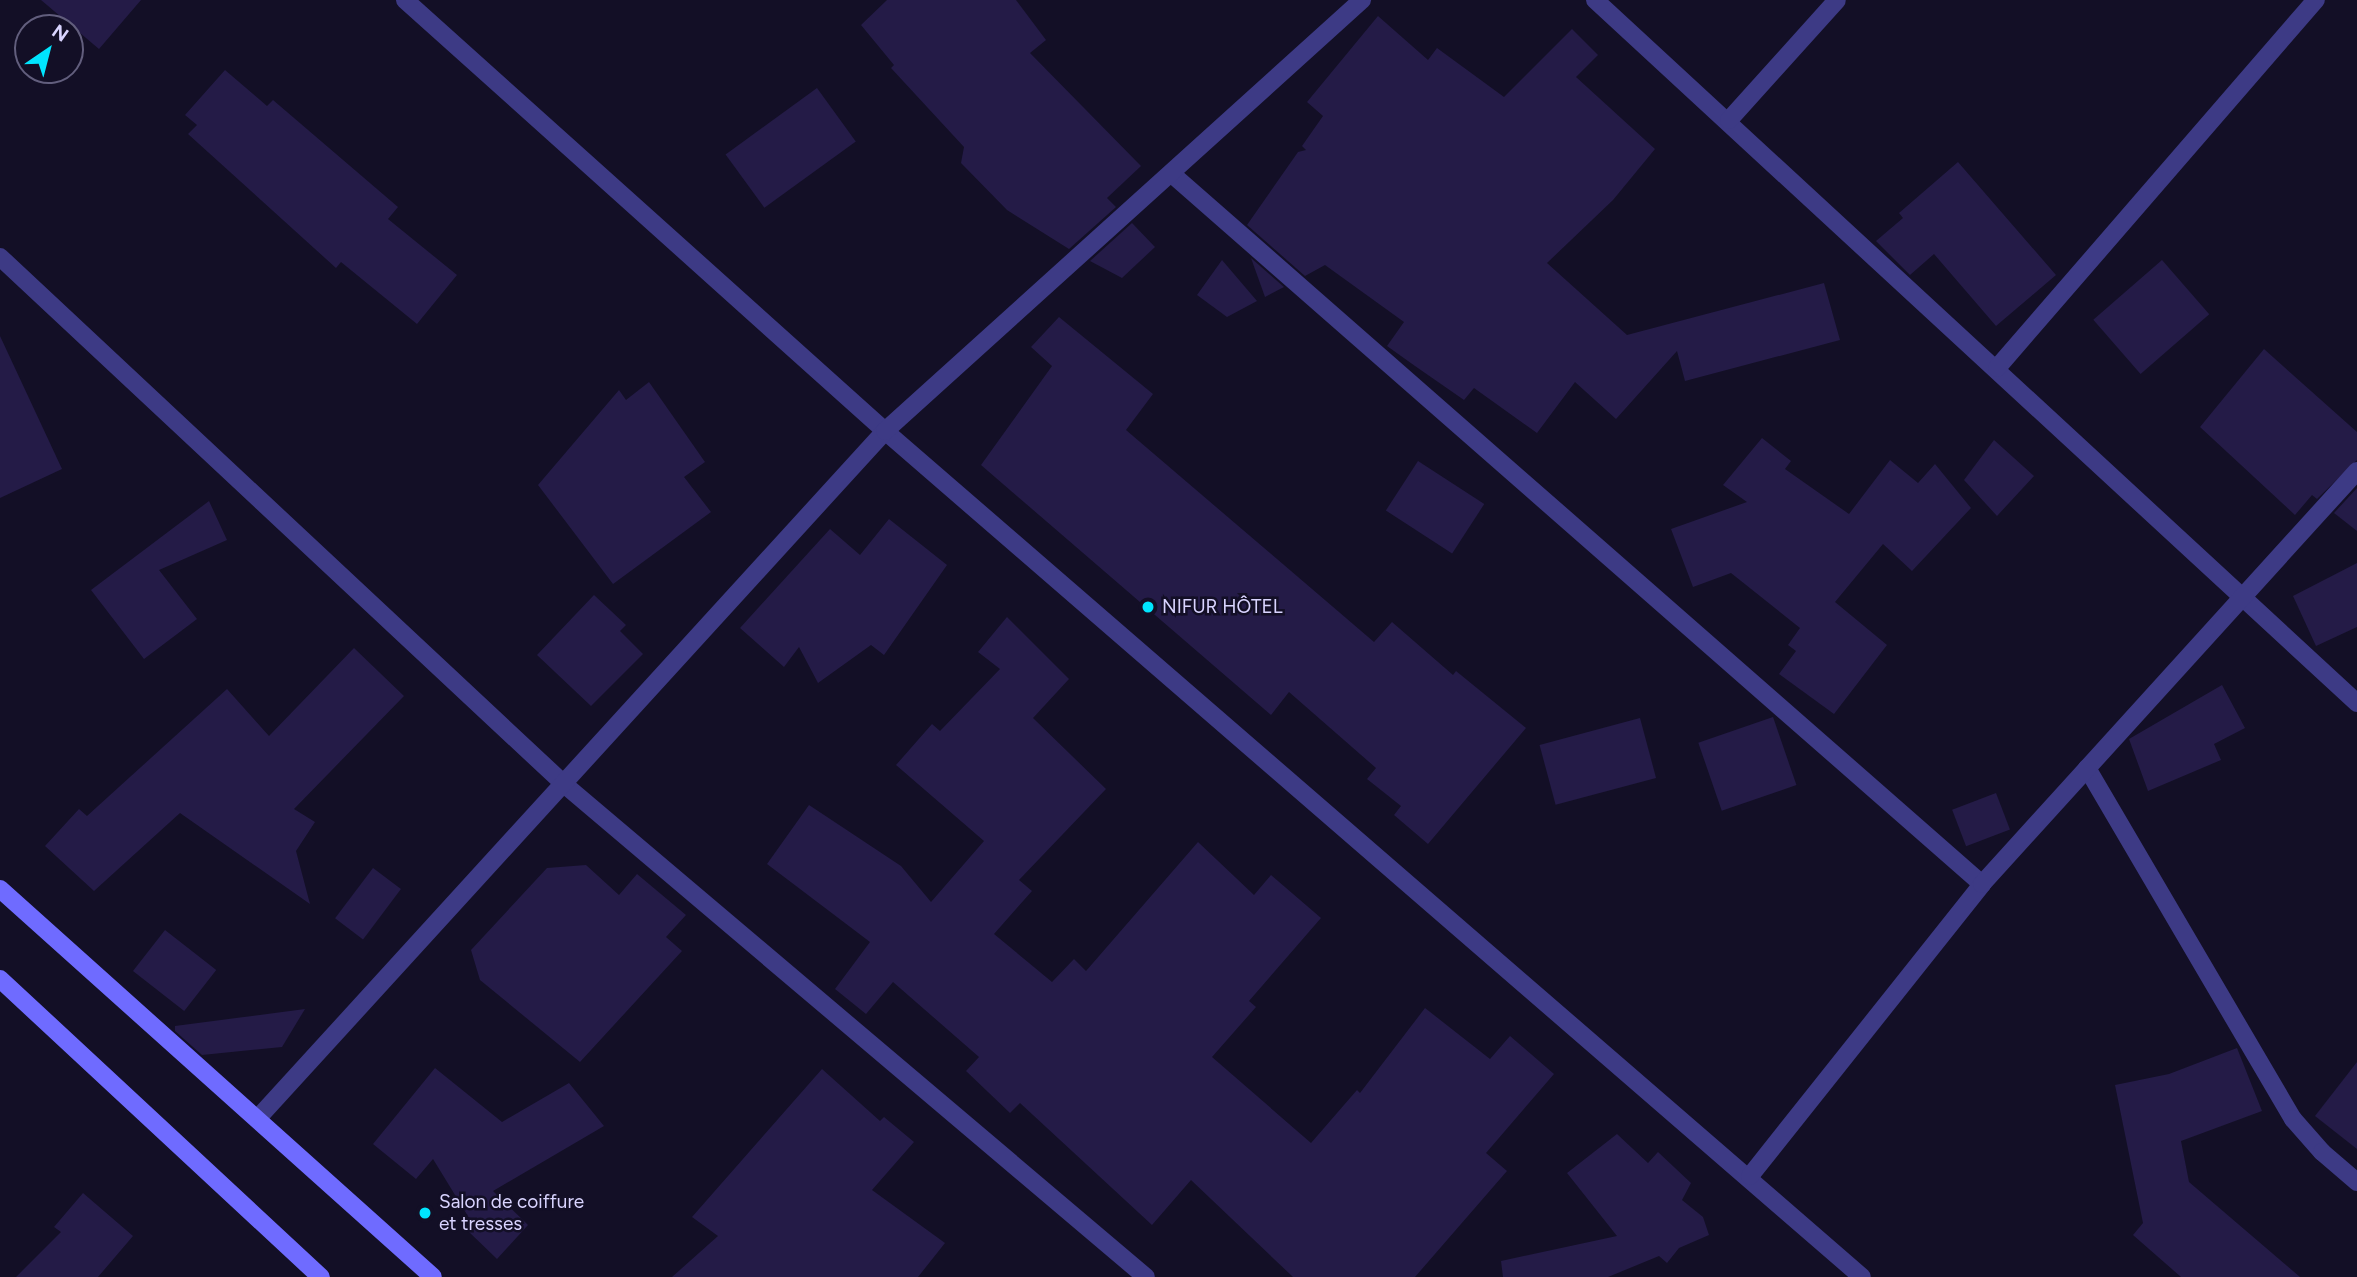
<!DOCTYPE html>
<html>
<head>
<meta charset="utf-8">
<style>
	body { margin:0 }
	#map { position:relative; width:2357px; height:1277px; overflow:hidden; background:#130f26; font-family:Figtree,sans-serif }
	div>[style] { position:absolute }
	.building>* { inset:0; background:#241b47; transform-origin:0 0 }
	.street>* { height:18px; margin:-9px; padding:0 9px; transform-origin:9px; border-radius:9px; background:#3d3a85 }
	.secondary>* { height:18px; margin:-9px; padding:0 9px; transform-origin:9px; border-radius:9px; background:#6f6bff }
	.dots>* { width:19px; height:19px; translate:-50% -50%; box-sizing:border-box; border:4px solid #130f26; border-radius:50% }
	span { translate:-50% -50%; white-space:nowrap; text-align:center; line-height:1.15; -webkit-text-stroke:5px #130f26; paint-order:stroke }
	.poi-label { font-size:19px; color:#d9d4ff }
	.left { translate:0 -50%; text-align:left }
	.north { position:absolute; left:14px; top:14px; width:70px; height:70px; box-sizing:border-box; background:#130f26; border:2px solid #625e7d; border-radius:50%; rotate:35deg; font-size:19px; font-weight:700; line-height:28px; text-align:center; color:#d9d4ff }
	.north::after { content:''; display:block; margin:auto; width:24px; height:32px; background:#00e5ff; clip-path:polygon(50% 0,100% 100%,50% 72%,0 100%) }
</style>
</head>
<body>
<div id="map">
	<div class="building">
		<i style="clip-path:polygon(41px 0,141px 0,99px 49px)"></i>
		<i style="clip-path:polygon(887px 0,1016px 0,1046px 40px,1030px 53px,1141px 166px,1107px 198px,1116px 207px,1069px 249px,1007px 210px,961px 163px,964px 147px,891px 68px,894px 65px,861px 25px)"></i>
		<i style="clip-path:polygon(1378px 16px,1428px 60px,1437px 48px,1504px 97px,1572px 29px,1598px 55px,1576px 77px,1655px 149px,1613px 200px,1547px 263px,1627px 335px,1824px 283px,1840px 340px,1685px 381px,1677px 351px,1616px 419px,1575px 382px,1537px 433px,1474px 388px,1464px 400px,1415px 366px,1387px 346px,1404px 322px,1325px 265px,1305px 276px,1247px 225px,1298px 152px,1306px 150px,1302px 146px,1323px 116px,1307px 102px)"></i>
		<i style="clip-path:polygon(225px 70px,267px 106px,273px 100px,398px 207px,388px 219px,457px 275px,417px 324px,341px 262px,336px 268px,188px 134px,197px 125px,185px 115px)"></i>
		<i style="left:817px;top:88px;width:66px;height:113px;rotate:54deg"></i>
		<i style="clip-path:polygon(1958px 162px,2056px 275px,1996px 326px,1934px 254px,1910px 275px,1876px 241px,1903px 218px,1899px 213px)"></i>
		<i style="clip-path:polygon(1132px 223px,1155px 247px,1122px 278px,1090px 261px)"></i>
		<i style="clip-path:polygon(1251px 258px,1284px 287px,1265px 297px)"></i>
		<i style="clip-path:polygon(1222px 260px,1257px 301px,1227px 317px,1197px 295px)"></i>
		<i style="left:2162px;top:260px;width:72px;height:91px;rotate:49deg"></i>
		<i style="clip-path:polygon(1059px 317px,1153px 394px,1126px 430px,1374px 642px,1392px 622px,1453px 675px,1456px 671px,1526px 728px,1428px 844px,1394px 815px,1401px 806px,1367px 779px,1376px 768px,1289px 692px,1271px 715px,981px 465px,1052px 366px,1031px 347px)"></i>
		<i style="clip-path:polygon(0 336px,62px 469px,0 498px)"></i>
		<i style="clip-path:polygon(2264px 349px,2357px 432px,2357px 460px,2317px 499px,2312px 495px,2295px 515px,2200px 427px)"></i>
		<i style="clip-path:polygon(649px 382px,705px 462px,684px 477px,711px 512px,613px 584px,538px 485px,619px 390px,626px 400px)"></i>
		<i style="clip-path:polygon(1762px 438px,1791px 461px,1785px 469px,1849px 514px,1890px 460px,1918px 483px,1935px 464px,1971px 508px,1912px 571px,1883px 544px,1835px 602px,1887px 645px,1834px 714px,1779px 674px,1796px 651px,1788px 645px,1800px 628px,1731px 573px,1693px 587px,1671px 529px,1747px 502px,1723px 485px)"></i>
		<i style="clip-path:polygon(1994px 440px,2034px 476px,1997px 516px,1964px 480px)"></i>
		<i style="left:1418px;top:461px;width:79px;height:59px;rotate:33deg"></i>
		<i style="clip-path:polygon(2357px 488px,2357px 531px,2334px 513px)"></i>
		<i style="clip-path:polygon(209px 501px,227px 540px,159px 570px,197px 619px,144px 659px,91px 590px)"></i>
		<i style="clip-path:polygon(889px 519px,947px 565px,884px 655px,871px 645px,818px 683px,799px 647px,784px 667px,740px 628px,830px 529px,860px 555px)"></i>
		<i style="clip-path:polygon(2357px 563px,2357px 627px,2316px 646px,2293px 596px)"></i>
		<i style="clip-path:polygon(594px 595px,626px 625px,620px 631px,643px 654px,591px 706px,537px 655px)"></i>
		<i style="clip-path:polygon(1007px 617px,1069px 679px,1033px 718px,1106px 789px,1019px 880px,1032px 891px,994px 934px,1052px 982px,1074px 959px,1086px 971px,1198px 842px,1254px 895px,1271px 875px,1321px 918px,1249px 1001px,1256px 1007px,1212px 1057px,1311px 1143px,1357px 1090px,1360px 1093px,1425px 1008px,1490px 1059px,1510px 1036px,1554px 1074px,1486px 1153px,1507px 1171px,1415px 1277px,1293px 1277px,1191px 1180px,1152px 1225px,1020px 1103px,1010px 1113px,966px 1071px,979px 1057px,893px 982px,866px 1014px,835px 989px,870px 942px,767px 864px,809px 805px,901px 866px,931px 902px,984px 841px,896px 765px,932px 724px,940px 731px,1000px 669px,978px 652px)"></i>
		<i style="clip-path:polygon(354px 648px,404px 696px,294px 809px,315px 822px,296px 851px,310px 904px,180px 813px,94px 891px,45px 846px,79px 809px,87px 816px,227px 689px,269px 736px)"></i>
		<i style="clip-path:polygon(2222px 685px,2245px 728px,2214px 744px,2221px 760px,2148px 791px,2129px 739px)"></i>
		<i style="left:1773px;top:717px;width:72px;height:79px;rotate:71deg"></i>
		<i style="left:1640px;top:718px;width:62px;height:104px;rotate:75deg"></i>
		<i style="left:1996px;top:793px;width:39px;height:47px;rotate:69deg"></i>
		<i style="clip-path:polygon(586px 865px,619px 895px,637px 874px,686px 915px,666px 937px,682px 951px,580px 1062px,480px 980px,471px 950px,547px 868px)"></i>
		<i style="left:373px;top:868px;width:35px;height:63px;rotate:37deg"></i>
		<i style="left:165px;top:930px;width:65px;height:52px;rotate:38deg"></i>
		<i style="clip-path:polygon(305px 1009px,282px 1047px,202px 1055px,175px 1031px,175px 1026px)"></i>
		<i style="clip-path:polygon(2237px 1048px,2262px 1111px,2181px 1141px,2189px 1182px,2300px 1277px,2181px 1277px,2133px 1235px,2143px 1223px,2115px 1085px,2169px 1074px)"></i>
		<i style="clip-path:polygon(2357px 1062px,2357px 1149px,2315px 1116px)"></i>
		<i style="clip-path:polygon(435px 1068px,502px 1122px,569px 1083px,604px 1126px,493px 1191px,528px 1225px,497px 1259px,469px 1232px,474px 1226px,433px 1159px,416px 1179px,373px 1144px)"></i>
		<i style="clip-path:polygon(822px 1069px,880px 1121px,884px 1117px,914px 1142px,872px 1190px,945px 1243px,918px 1277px,672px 1277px,718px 1236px,692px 1217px)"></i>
		<i style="clip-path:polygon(1617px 1134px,1648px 1163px,1658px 1152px,1691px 1183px,1682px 1200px,1703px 1217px,1709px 1235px,1679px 1248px,1667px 1263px,1659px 1256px,1608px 1277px,1503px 1277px,1501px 1261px,1617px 1236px,1567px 1173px)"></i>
		<i style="clip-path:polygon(83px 1193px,133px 1236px,98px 1277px,16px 1277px,61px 1232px,54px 1227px)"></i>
	</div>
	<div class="street">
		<i style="left:405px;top:0;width:645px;rotate:41.92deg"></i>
		<i style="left:885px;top:431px;width:1292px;rotate:40.89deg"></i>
		<i style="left:1595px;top:0;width:1037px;rotate:42.69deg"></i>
		<i style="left:1729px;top:120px;width:161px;rotate:-48deg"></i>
		<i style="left:1173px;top:175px;width:1076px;rotate:41.23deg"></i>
		<i style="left:0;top:257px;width:773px;rotate:43.06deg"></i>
		<i style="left:565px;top:785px;width:761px;rotate:40.26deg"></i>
		<i style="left:1997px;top:368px;width:487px;rotate:-49.1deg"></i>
		<i style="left:2087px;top:768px;width:407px;rotate:59.6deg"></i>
		<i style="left:2293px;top:1119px;width:44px;rotate:48.7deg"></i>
		<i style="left:2322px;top:1152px;width:46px;rotate:40.6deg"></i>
		<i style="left:258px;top:1118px;width:930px;rotate:-47.61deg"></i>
		<i style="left:885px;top:431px;width:643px;rotate:-42.1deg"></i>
		<i style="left:1750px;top:1176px;width:373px;rotate:-51.5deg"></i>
		<i style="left:1982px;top:884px;width:558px;rotate:-47.76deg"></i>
	</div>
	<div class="secondary">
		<i style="left:0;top:889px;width:581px;rotate:41.86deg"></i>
		<i style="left:0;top:979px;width:438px;rotate:42.9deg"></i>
	</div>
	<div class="dots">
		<i style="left:1148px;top:607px;background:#00e5ff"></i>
		<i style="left:425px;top:1213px;background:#00e5ff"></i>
	</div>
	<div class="poi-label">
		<span class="left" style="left:1162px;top:607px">NIFUR HÔTEL</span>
		<span class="left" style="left:439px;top:1213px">Salon de coiffure<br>et tresses</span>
	</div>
	<div class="north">N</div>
</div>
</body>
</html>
